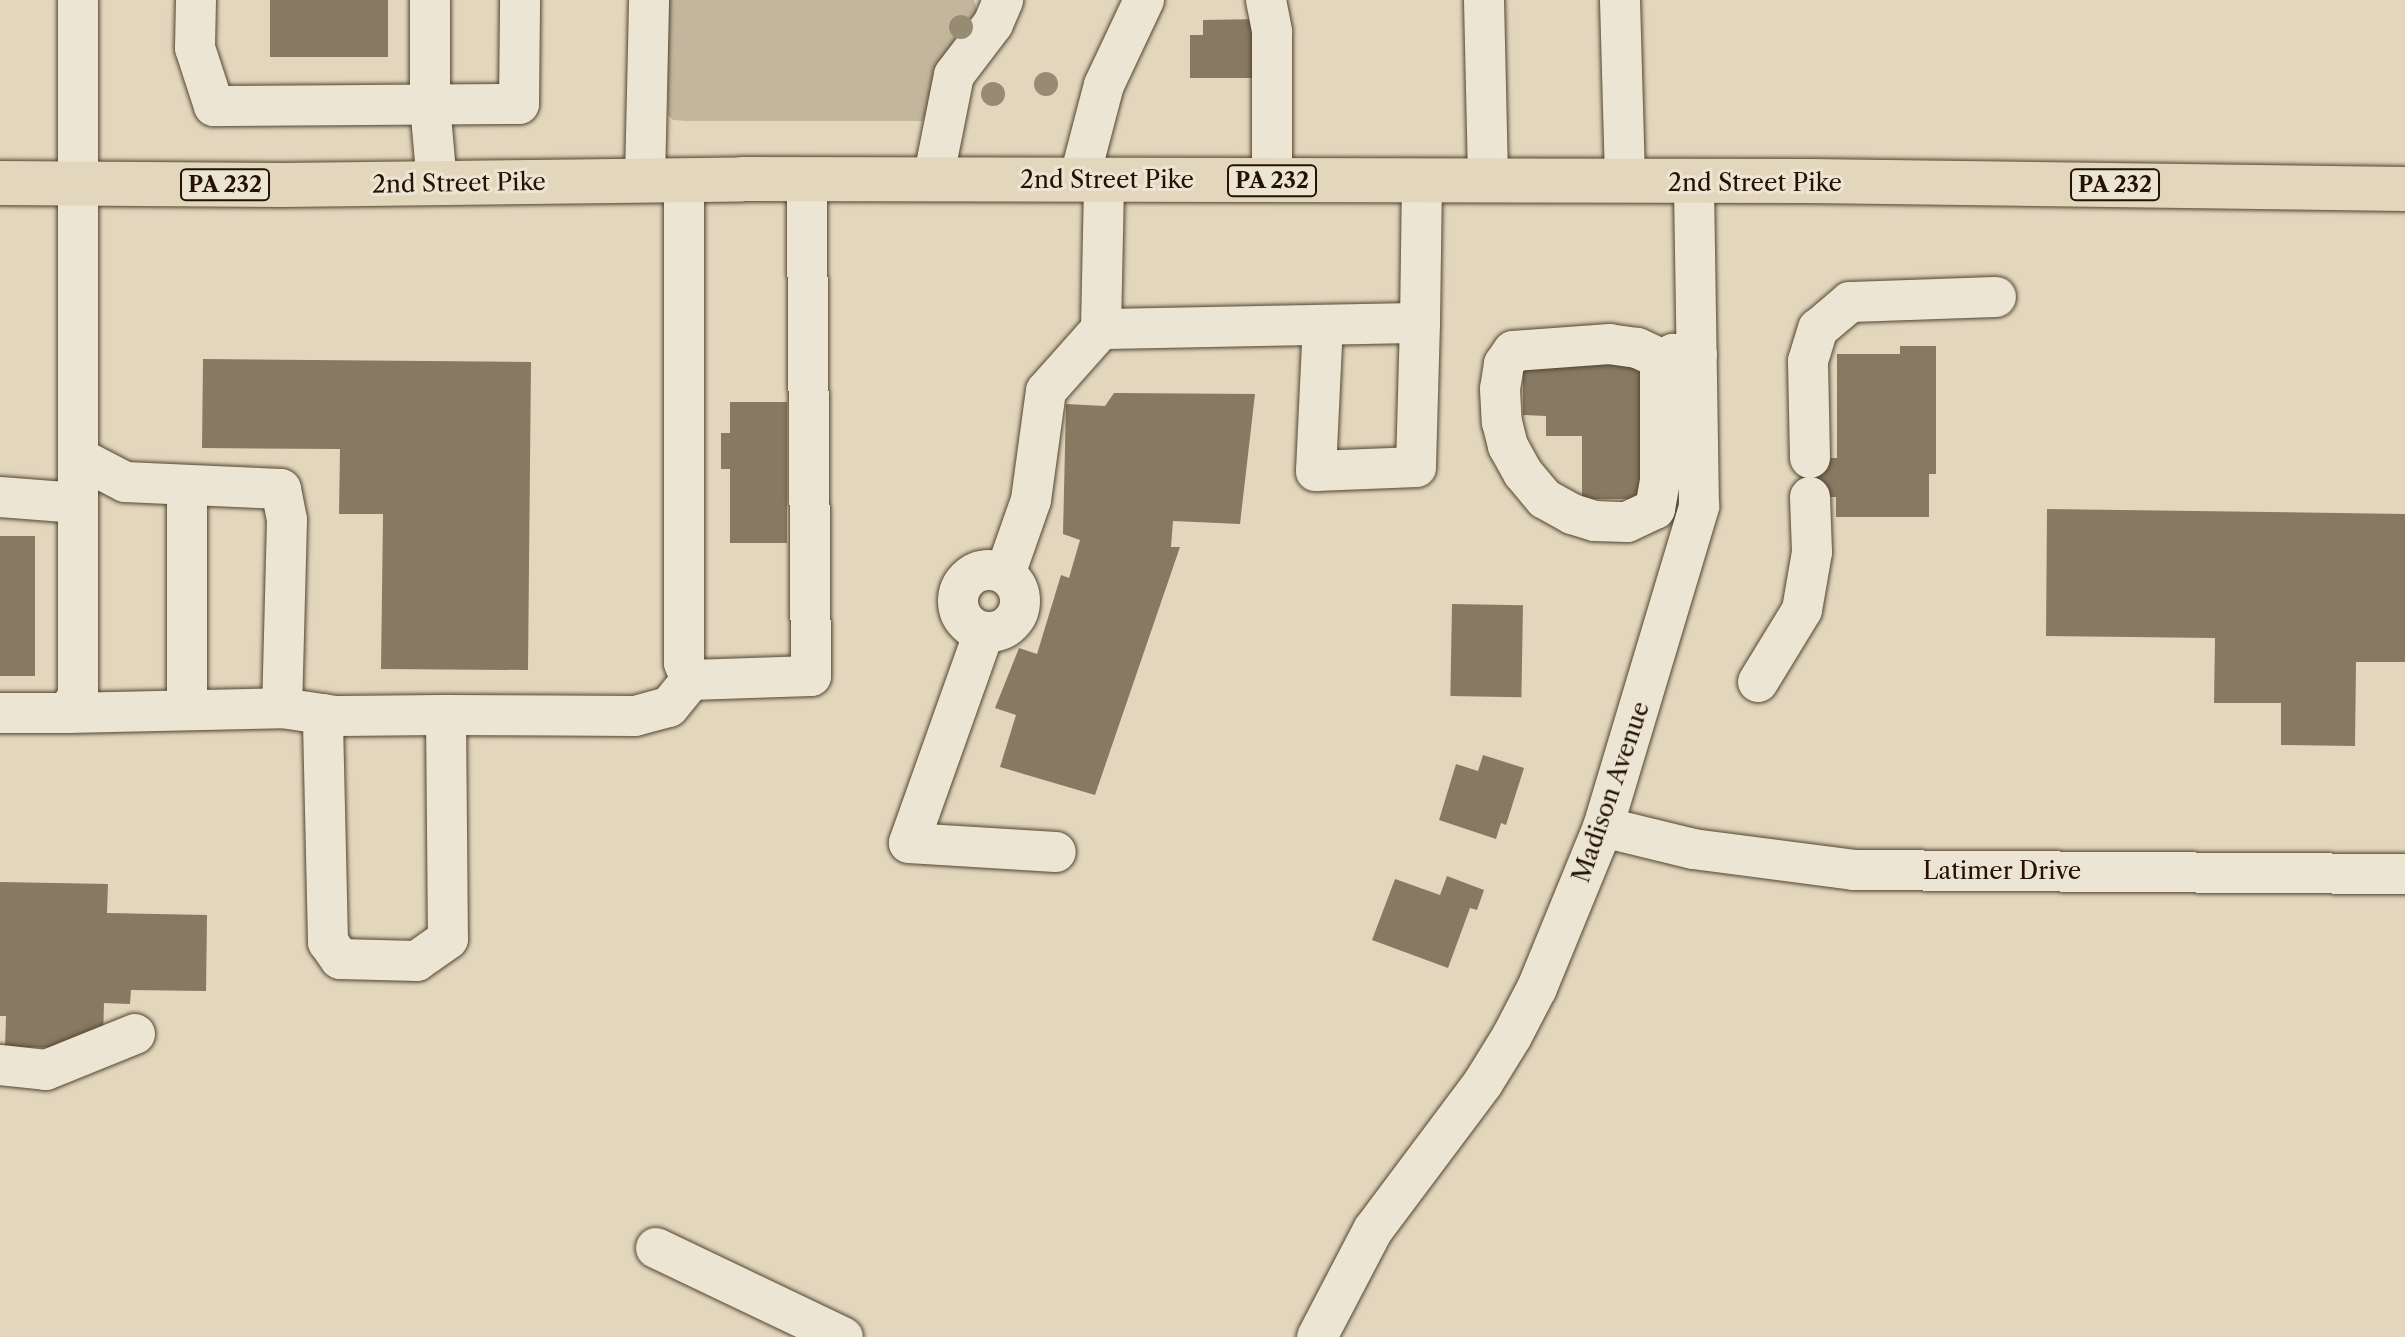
<!DOCTYPE html>
<html>
<head>
<meta charset="utf-8">
<style>
	body { margin:0 }
	#map { position:relative; width:2405px; height:1337px; overflow:hidden; background:#e2d7bd; font-family:"Libre Caslon Text",serif }
	div>[style] { position:absolute }
	.green>* { inset:0; background:#c2b69d }
	.building>* { inset:0; background:#877962; transform-origin:0 0 }
	.roads { filter:drop-shadow(0 0 2px #54442f) drop-shadow(0 0 2px #54442f) }
	.minor>* { height:40px; margin:-20px; padding:0 20px; transform-origin:20px; border-radius:20px; background:#ece5d4 }
	.minor>.ring { margin:-20px; padding:0; box-sizing:content-box; background:none; border:40px solid #ece5d4; border-radius:50% }
	.major>* { height:44px; margin:-22px; padding:0 22px; transform-origin:22px; border-radius:22px; background:#e2d7bd }
	.trees>* { width:24px; height:24px; margin:-12px; border-radius:50%; background:#988b73 }
	span { translate:-50% -50%; white-space:nowrap; text-align:center; line-height:1.15; -webkit-text-stroke:6px #ece5d4; paint-order:stroke }
	.shield-label span { padding:2px 6px; background:#ece5d4; border:2px solid; border-radius:6px; -webkit-text-stroke-width:0 }
	.shield-label { font-size:22px; color:#251300; font-weight:700 }
	.street-label { font-size:24px; color:#251300 }
</style>
</head>
<body>
<div id="map">
	<div class="green">
		<i style="clip-path:polygon(668px 0,974px 0,977px 11px,923px 121px,687px 121px,673px 120px,668px 115px)"></i>
	</div>
	<div class="building">
		<i style="left:270px;top:0;width:118px;height:57px"></i>
		<i style="clip-path:polygon(1264px 19px,1265px 78px,1190px 78px,1190px 35px,1203px 35px,1203px 20px)"></i>
		<i style="clip-path:polygon(1900px 346px,1936px 346px,1936px 474px,1929px 474px,1929px 517px,1836px 517px,1836px 497px,1810px 497px,1810px 458px,1837px 458px,1837px 354px,1900px 354px)"></i>
		<i style="clip-path:polygon(203px 359px,531px 362px,528px 670px,381px 669px,383px 514px,339px 514px,340px 449px,202px 448px)"></i>
		<i style="clip-path:polygon(1641px 360px,1641px 499px,1582px 499px,1582px 436px,1546px 436px,1546px 416px,1523px 415px,1523px 366px)"></i>
		<i style="clip-path:polygon(1114px 393px,1255px 394px,1240px 524px,1173px 521px,1171px 547px,1180px 547px,1095px 795px,1000px 767px,1016px 715px,995px 708px,1019px 648px,1037px 654px,1061px 575px,1069px 578px,1080px 540px,1063px 534px,1066px 404px,1105px 406px)"></i>
		<i style="clip-path:polygon(730px 402px,787px 402px,787px 543px,730px 543px,730px 469px,721px 469px,721px 433px,730px 433px)"></i>
		<i style="clip-path:polygon(2047px 509px,2405px 514px,2405px 662px,2356px 662px,2355px 746px,2281px 745px,2281px 703px,2214px 703px,2215px 638px,2046px 636px)"></i>
		<i style="left:0;top:536px;width:35px;height:140px"></i>
		<i style="left:1452px;top:604px;width:71px;height:92px;rotate:1deg"></i>
		<i style="clip-path:polygon(1483px 755px,1524px 768px,1506px 825px,1501px 823px,1496px 839px,1439px 820px,1456px 764px,1478px 771px)"></i>
		<i style="clip-path:polygon(1447px 876px,1484px 890px,1477px 910px,1470px 908px,1448px 968px,1372px 940px,1395px 879px,1440px 895px)"></i>
		<i style="clip-path:polygon(0 882px,108px 884px,107px 913px,207px 915px,206px 991px,131px 990px,130px 1004px,104px 1003px,103px 1040px,74px 1048px,5px 1047px,6px 1016px,0 1016px)"></i>
	</div>
	<div class="roads">
		<div class="minor">
			<i style="left:196px;top:0;width:48px;rotate:91.2deg"></i>
			<i style="left:195px;top:48px;width:61px;rotate:71.9deg"></i>
			<i style="left:214px;top:106px;width:305px;rotate:-0.4deg"></i>
			<i style="left:519px;top:104px;width:104px;rotate:-89.4deg"></i>
			<i style="left:430px;top:0;width:105px;rotate:90deg"></i>
			<i style="left:430px;top:105px;width:78px;rotate:84.9deg"></i>
			<i style="left:1266px;top:0;width:33px;rotate:79deg"></i>
			<i style="left:1272px;top:32px;width:149px;rotate:90deg"></i>
			<i style="left:1484px;top:0;width:182px;rotate:88.7deg"></i>
			<i style="left:1620px;top:0;width:182px;rotate:88.4deg"></i>
			<i style="left:684px;top:179px;width:484px;rotate:90deg"></i>
			<i style="left:684px;top:663px;width:18px;rotate:68deg"></i>
			<i style="left:645px;top:180px;width:180px;rotate:-88.7deg"></i>
			<i style="left:933px;top:180px;width:107px;rotate:-78.7deg"></i>
			<i style="left:954px;top:75px;width:64px;rotate:-52.6deg"></i>
			<i style="left:993px;top:24px;width:26px;rotate:-67deg"></i>
			<i style="left:1079px;top:180px;width:98px;rotate:-75.3deg"></i>
			<i style="left:1104px;top:85px;width:94px;rotate:-64.8deg"></i>
			<i style="left:1420px;top:323px;width:142px;rotate:-89.2deg"></i>
			<i style="left:1101px;top:329px;width:319px;rotate:-1.1deg"></i>
			<i style="left:1420px;top:323px;width:144px;rotate:91.6deg"></i>
			<i style="left:1416px;top:467px;width:100px;rotate:177.7deg"></i>
			<i style="left:1316px;top:471px;width:146px;rotate:-87.3deg"></i>
			<i style="left:1663px;top:360px;width:29px;rotate:-155deg"></i>
			<i style="left:1637px;top:348px;width:27px;rotate:-172deg"></i>
			<i style="left:1610px;top:344px;width:97px;rotate:175.9deg"></i>
			<i style="left:1513px;top:351px;width:16px;rotate:125deg"></i>
			<i style="left:1504px;top:364px;width:25px;rotate:99deg"></i>
			<i style="left:1500px;top:389px;width:33px;rotate:87deg"></i>
			<i style="left:1502px;top:422px;width:25px;rotate:76deg"></i>
			<i style="left:1508px;top:446px;width:31px;rotate:61deg"></i>
			<i style="left:1523px;top:473px;width:34px;rotate:50deg"></i>
			<i style="left:1545px;top:499px;width:31px;rotate:29deg"></i>
			<i style="left:1572px;top:514px;width:24px;rotate:17deg"></i>
			<i style="left:1595px;top:521px;width:32px;rotate:2deg"></i>
			<i style="left:1627px;top:522px;width:31px;rotate:-25deg"></i>
			<i style="left:1655px;top:509px;width:28px;rotate:-80deg"></i>
			<i style="left:1660px;top:481px;width:108px;rotate:-90deg"></i>
			<i style="left:1660px;top:373px;width:13px;rotate:-77deg"></i>
			<i style="left:1663px;top:360px;width:12px;rotate:-31deg"></i>
			<i style="left:1673px;top:354px;width:24px;rotate:2deg"></i>
			<i style="left:79px;top:458px;width:52px;rotate:27.6deg"></i>
			<i style="left:125px;top:482px;width:156px;rotate:2.6deg"></i>
			<i style="left:281px;top:489px;width:32px;rotate:79deg"></i>
			<i style="left:287px;top:520px;width:188px;rotate:91.5deg"></i>
			<i style="left:282px;top:708px;width:54px;rotate:8.6deg"></i>
			<i style="left:335px;top:716px;width:111px;rotate:-0.5deg"></i>
			<i style="left:446px;top:715px;width:224px;rotate:89.5deg"></i>
			<i style="left:448px;top:939px;width:38px;rotate:145deg"></i>
			<i style="left:417px;top:961px;width:77px;rotate:-178.5deg"></i>
			<i style="left:340px;top:959px;width:21px;rotate:-125deg"></i>
			<i style="left:328px;top:942px;width:228px;rotate:-91.3deg"></i>
			<i style="left:1810px;top:458px;width:97px;rotate:-91.2deg"></i>
			<i style="left:1808px;top:361px;width:34px;rotate:-73deg"></i>
			<i style="left:1818px;top:329px;width:42px;rotate:-40.2deg"></i>
			<i style="left:1850px;top:302px;width:146px;rotate:-2deg"></i>
			<i style="left:0;top:497px;width:78px;rotate:4.4deg"></i>
			<i class="ring" style="left:958px;top:570px;width:22px;height:22px"></i>
			<i style="left:1005px;top:574px;width:78px;rotate:-70.6deg"></i>
			<i style="left:1031px;top:500px;width:110px;rotate:-82.2deg"></i>
			<i style="left:1046px;top:391px;width:83px;rotate:-48.4deg"></i>
			<i style="left:1101px;top:329px;width:149px;rotate:-88.8deg"></i>
			<i style="left:984px;top:632px;width:224px;rotate:109.6deg"></i>
			<i style="left:909px;top:843px;width:147px;rotate:3.5deg"></i>
			<i style="left:1758px;top:682px;width:84px;rotate:-58.6deg"></i>
			<i style="left:1802px;top:610px;width:59px;rotate:-80.2deg"></i>
			<i style="left:1812px;top:552px;width:55px;rotate:-92.1deg"></i>
			<i style="left:187px;top:710px;width:225px;rotate:-90deg"></i>
			<i style="left:0;top:713px;width:68px"></i>
			<i style="left:68px;top:713px;width:21px;rotate:-61deg"></i>
			<i style="left:78px;top:695px;width:695px;rotate:-90deg"></i>
			<i style="left:68px;top:713px;width:214px;rotate:-1.3deg"></i>
			<i style="left:446px;top:715px;width:189px;rotate:0.3deg"></i>
			<i style="left:635px;top:716px;width:35px;rotate:-15deg"></i>
			<i style="left:669px;top:707px;width:35px;rotate:-51deg"></i>
			<i style="left:691px;top:680px;width:120px;rotate:-1.9deg"></i>
			<i style="left:811px;top:676px;width:497px;rotate:-90.5deg"></i>
			<i style="left:1603px;top:827px;width:93px;rotate:13.7deg"></i>
			<i style="left:1693px;top:849px;width:162px;rotate:7.4deg"></i>
			<i style="left:1854px;top:870px;width:551px;rotate:0.42deg"></i>
			<i style="left:0;top:1065px;width:46px;rotate:6.2deg"></i>
			<i style="left:46px;top:1070px;width:96px;rotate:-22deg"></i>
			<i style="left:656px;top:1248px;width:207px;rotate:25.5deg"></i>
			<i style="left:1317px;top:1337px;width:121px;rotate:-62.4deg"></i>
			<i style="left:1373px;top:1230px;width:184px;rotate:-53.2deg"></i>
			<i style="left:1483px;top:1083px;width:55px;rotate:-58.3deg"></i>
			<i style="left:1512px;top:1036px;width:54px;rotate:-62.5deg"></i>
			<i style="left:1537px;top:988px;width:174px;rotate:-67.7deg"></i>
			<i style="left:1603px;top:827px;width:335px;rotate:-73.3deg"></i>
			<i style="left:1699px;top:506px;width:324px;rotate:-90.9deg"></i>
		</div>
		<div class="major">
			<i style="left:0;top:183px;width:282px;rotate:0.4deg"></i>
			<i style="left:282px;top:185px;width:460px;rotate:-0.7deg"></i>
			<i style="left:742px;top:179px;width:1068px;rotate:0.11deg"></i>
			<i style="left:1810px;top:181px;width:595px;rotate:0.77deg"></i>
		</div>
	</div>
	<div class="trees">
		<i style="left:961px;top:27px"></i>
		<i style="left:1046px;top:84px"></i>
		<i style="left:993px;top:94px"></i>
	</div>
	<div class="shield-label">
		<span style="left:1272px;top:181px">PA 232</span>
		<span style="left:225px;top:185px">PA 232</span>
		<span style="left:2115px;top:185px">PA 232</span>
	</div>
	<div class="street-label">
		<span style="left:1107px;top:180px">2nd Street Pike</span>
		<span style="left:459px;top:183px;rotate:-1deg">2nd Street Pike</span>
		<span style="left:1755px;top:183px">2nd Street Pike</span>
		<span style="left:1611px;top:792px;rotate:-71deg">Madison Avenue</span>
		<span style="left:2002px;top:871px">Latimer Drive</span>
	</div>
</div>
</body>
</html>
